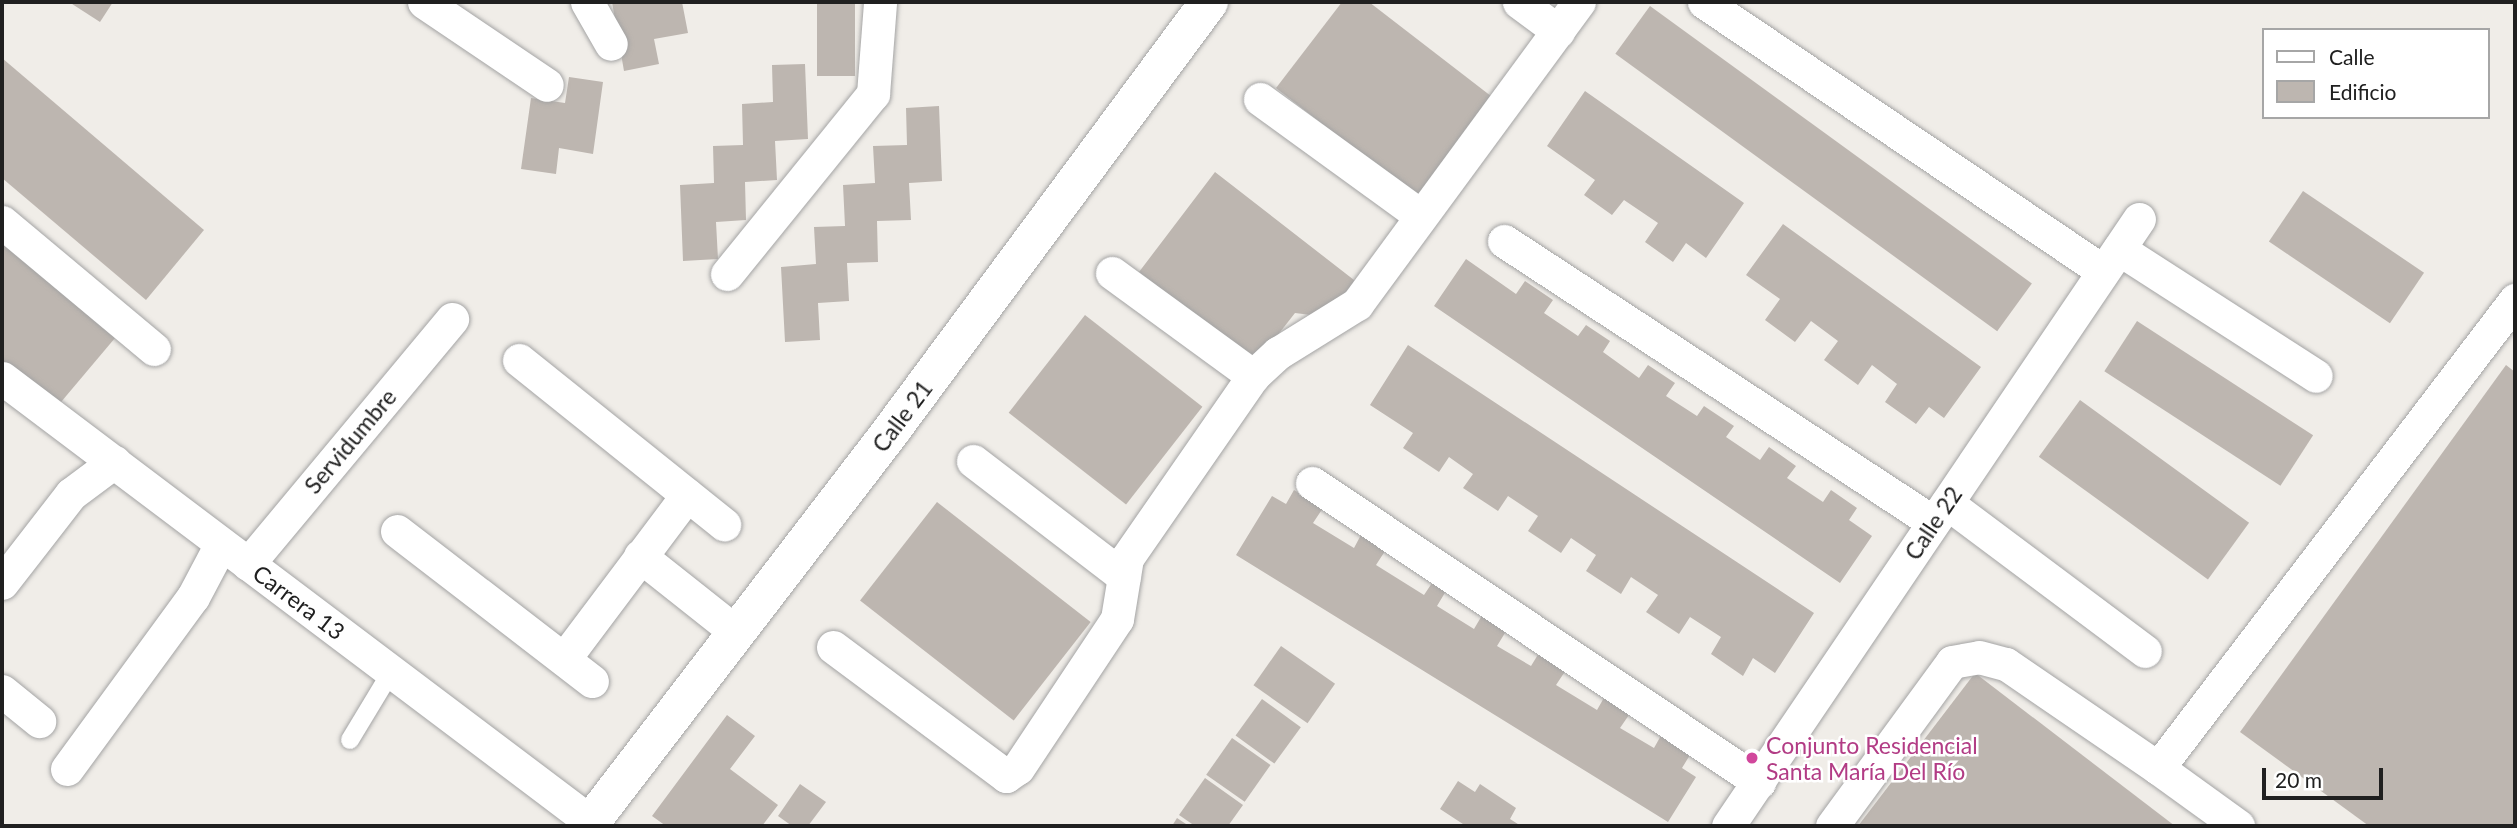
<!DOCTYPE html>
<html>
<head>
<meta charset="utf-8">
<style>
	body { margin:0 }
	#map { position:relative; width:2517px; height:828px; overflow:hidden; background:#f0ede8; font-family:Lato,sans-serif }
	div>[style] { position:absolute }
	.building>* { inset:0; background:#bdb6b0; transform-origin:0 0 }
	.roads { filter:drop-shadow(0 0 2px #a4a4a4) drop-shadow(0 0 2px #a4a4a4) }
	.service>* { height:18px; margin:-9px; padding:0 9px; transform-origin:9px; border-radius:9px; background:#fff }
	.minor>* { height:33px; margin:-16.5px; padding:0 16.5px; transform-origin:16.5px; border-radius:16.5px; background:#fff }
	.tertiary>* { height:38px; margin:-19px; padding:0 19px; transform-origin:19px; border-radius:19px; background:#fff }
	.dots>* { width:19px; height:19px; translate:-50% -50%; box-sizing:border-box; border:4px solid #fff; border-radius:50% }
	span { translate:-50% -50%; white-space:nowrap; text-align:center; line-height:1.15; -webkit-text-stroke:5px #fff; paint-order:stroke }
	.street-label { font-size:23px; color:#202020 }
	.hotel-label { font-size:23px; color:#b23c85 }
	.left { translate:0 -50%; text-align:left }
	.frame { position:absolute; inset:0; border:4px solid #202020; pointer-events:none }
	.legend { position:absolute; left:2262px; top:28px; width:228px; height:91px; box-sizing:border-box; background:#fff; border:2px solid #a6a6a6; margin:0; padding:9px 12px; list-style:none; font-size:21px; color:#202020 }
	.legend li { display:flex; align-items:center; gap:14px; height:35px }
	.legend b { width:35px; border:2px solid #a6a6a6 }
	.scale { position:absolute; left:2262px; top:768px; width:121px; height:32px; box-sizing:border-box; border:4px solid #202020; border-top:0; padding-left:9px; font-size:21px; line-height:24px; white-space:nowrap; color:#202020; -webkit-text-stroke:5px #fff; paint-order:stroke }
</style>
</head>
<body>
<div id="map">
	<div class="building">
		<i style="clip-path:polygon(69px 2px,113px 2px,100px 22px)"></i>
		<i style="clip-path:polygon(612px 2px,682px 2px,688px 33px,654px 39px,659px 64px,624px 71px)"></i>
		<i style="left:817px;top:2px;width:38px;height:74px"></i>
		<i style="clip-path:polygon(1342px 2px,1369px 2px,1500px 103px,1424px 203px,1276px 88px)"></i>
		<i style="left:1650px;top:6px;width:472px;height:59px;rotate:36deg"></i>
		<i style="clip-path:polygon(2px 58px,204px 230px,146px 300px,2px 178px)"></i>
		<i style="clip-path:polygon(805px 64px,808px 139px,775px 141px,777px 180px,745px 182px,746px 220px,716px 222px,718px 259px,683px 261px,680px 185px,714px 183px,713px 146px,743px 145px,742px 104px,773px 102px,772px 65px)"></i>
		<i style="clip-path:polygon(569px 77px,603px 82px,593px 154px,559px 148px,556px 174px,521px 169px,531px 98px,565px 103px)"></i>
		<i style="clip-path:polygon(1585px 91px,1744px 203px,1706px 258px,1686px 243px,1673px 262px,1645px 242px,1658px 223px,1624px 200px,1612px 215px,1584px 195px,1595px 180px,1547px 146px)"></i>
		<i style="clip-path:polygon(939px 106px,942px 181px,909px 183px,911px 220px,877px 221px,878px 262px,847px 263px,849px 301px,818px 303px,820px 340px,785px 342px,781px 267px,816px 264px,814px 227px,845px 226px,843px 185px,875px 183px,873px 146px,907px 145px,906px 108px)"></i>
		<i style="clip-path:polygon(1215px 172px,1363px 287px,1327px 317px,1295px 313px,1256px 363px,1139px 272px)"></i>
		<i style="left:2303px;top:191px;width:146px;height:61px;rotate:34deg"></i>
		<i style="clip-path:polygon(1783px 224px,1981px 367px,1944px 418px,1929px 407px,1916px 424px,1885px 402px,1897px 384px,1872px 365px,1858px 385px,1824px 360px,1838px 341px,1811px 321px,1795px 342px,1765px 320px,1780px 299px,1746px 275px)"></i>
		<i style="clip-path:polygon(2px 243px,115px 338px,56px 408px,2px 362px)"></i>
		<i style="clip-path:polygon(1466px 259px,1516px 294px,1525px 281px,1553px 300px,1544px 313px,1578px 336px,1586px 325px,1610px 341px,1603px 352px,1639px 378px,1648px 365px,1675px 383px,1666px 396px,1697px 416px,1704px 406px,1734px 426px,1726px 437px,1760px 460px,1769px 447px,1796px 466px,1787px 478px,1823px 502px,1831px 490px,1857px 508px,1849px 520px,1872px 536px,1840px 583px,1434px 306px)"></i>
		<i style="left:1085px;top:315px;width:149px;height:124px;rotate:38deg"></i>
		<i style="left:2137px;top:321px;width:210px;height:60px;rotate:33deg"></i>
		<i style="clip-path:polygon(1408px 345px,1814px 613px,1775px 673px,1753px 658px,1743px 676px,1711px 654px,1721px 637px,1690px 617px,1679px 634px,1646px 612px,1658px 595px,1631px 577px,1621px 594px,1586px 571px,1596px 555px,1571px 538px,1561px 553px,1528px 531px,1538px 516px,1508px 496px,1498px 511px,1463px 488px,1473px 474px,1449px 457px,1439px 472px,1403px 448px,1413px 433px,1370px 405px)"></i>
		<i style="clip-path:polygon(2506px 365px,2515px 372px,2515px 826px,2369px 826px,2240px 732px)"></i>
		<i style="left:2080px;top:400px;width:209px;height:70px;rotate:36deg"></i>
		<i style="clip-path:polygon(1294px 490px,1323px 508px,1313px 523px,1354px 548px,1362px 533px,1387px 548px,1376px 565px,1424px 595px,1432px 583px,1446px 591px,1437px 606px,1474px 629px,1484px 612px,1508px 628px,1497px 646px,1531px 666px,1539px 653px,1566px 670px,1556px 685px,1597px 710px,1605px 696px,1631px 712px,1620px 728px,1654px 748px,1663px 732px,1693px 750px,1682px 768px,1696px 777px,1668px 822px,1236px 555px,1272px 496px,1286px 504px)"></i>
		<i style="left:937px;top:502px;width:195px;height:125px;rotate:38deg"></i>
		<i style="left:1281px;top:646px;width:66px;height:48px;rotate:35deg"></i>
		<i style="clip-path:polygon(1975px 673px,2175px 826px,1858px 826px)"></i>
		<i style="left:1262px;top:699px;width:48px;height:45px;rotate:36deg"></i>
		<i style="clip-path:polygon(727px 715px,755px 736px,730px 769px,778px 805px,762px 826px,666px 826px,652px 816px)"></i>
		<i style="left:1232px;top:738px;width:47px;height:45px;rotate:35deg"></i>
		<i style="clip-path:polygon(1205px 778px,1243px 805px,1228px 826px,1195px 826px,1179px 815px)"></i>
		<i style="clip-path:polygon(1458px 781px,1475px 792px,1480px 784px,1516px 808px,1510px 819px,1521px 826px,1466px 826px,1440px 809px)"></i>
		<i style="clip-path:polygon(800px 784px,826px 802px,808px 826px,792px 826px,778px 816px)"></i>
		<i style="clip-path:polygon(1177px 818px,1189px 826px,1172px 826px)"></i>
	</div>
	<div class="roads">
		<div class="service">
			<i style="left:350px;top:740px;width:79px;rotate:-58.9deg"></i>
		</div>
		<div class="minor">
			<i style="left:424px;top:2px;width:148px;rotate:34deg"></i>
			<i style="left:587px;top:2px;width:48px;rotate:60.3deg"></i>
			<i style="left:1519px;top:2px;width:49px;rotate:36.6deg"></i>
			<i style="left:1704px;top:2px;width:481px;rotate:34deg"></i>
			<i style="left:1260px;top:99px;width:199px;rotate:36deg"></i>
			<i style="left:2px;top:222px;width:198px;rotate:39.9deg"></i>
			<i style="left:1504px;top:241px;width:513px;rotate:33.23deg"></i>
			<i style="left:2119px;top:249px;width:234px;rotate:32.8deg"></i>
			<i style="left:1112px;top:273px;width:175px;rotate:36.1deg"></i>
			<i style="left:727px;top:274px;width:232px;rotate:-51deg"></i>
			<i style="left:873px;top:94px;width:92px;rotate:-85.6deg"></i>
			<i style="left:519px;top:360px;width:263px;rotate:38.7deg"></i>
			<i style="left:2px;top:378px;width:744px;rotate:37.02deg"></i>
			<i style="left:973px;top:461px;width:190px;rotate:37.5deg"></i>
			<i style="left:1312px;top:483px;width:538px;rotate:33.78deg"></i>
			<i style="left:1947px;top:503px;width:247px;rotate:36.8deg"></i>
			<i style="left:397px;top:531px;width:246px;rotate:37.6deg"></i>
			<i style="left:640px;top:556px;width:122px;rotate:38.4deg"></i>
			<i style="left:248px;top:564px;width:319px;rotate:-50.2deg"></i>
			<i style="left:2px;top:583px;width:113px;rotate:-52.2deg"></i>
			<i style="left:71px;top:494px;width:54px;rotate:-36.7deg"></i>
			<i style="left:833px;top:647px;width:216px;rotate:36.7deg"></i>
			<i style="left:1006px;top:776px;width:14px;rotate:-34deg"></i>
			<i style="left:1018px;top:768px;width:179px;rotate:-56.4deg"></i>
			<i style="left:1117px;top:619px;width:62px;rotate:-80.7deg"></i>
			<i style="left:1127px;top:558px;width:221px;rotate:-55.3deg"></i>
			<i style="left:1253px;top:376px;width:34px;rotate:-43deg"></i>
			<i style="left:1278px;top:353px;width:93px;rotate:-31.8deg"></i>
			<i style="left:1357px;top:304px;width:375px;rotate:-53.7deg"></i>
			<i style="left:564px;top:659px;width:205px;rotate:-53.1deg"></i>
			<i style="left:2px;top:691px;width:48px;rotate:39deg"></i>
			<i style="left:2158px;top:768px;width:99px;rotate:35.9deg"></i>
			<i style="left:67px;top:769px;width:213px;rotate:-53.8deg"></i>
			<i style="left:193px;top:597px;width:60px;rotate:-62.2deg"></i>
			<i style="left:1728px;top:826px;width:733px;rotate:-55.9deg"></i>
			<i style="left:1832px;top:826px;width:203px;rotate:-53.8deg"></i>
			<i style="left:1952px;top:662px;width:27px;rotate:-10deg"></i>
			<i style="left:1979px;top:657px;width:28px;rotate:15deg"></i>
			<i style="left:2006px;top:664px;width:184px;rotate:34.4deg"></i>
			<i style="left:2158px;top:768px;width:589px;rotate:-52.66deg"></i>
		</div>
		<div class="tertiary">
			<i style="left:588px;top:826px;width:498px;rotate:-52.5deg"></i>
			<i style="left:891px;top:431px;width:534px;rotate:-53.45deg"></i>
		</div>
	</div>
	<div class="dots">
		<i style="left:1752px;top:758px;background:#d1479c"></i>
	</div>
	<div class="street-label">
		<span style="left:902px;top:416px;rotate:-53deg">Calle 21</span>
		<span style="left:350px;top:441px;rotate:-50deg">Servidumbre</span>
		<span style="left:1933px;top:523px;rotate:-56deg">Calle 22</span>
		<span style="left:299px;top:602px;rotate:37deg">Carrera 13</span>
	</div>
	<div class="hotel-label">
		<span class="left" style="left:1766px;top:758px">Conjunto Residencial<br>Santa María Del Río</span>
	</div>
	<div class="frame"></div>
	<ul class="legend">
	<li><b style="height:9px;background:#fff"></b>Calle</li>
	<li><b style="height:19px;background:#bdb6b0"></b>Edificio</li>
	</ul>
	<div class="scale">20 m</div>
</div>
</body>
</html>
